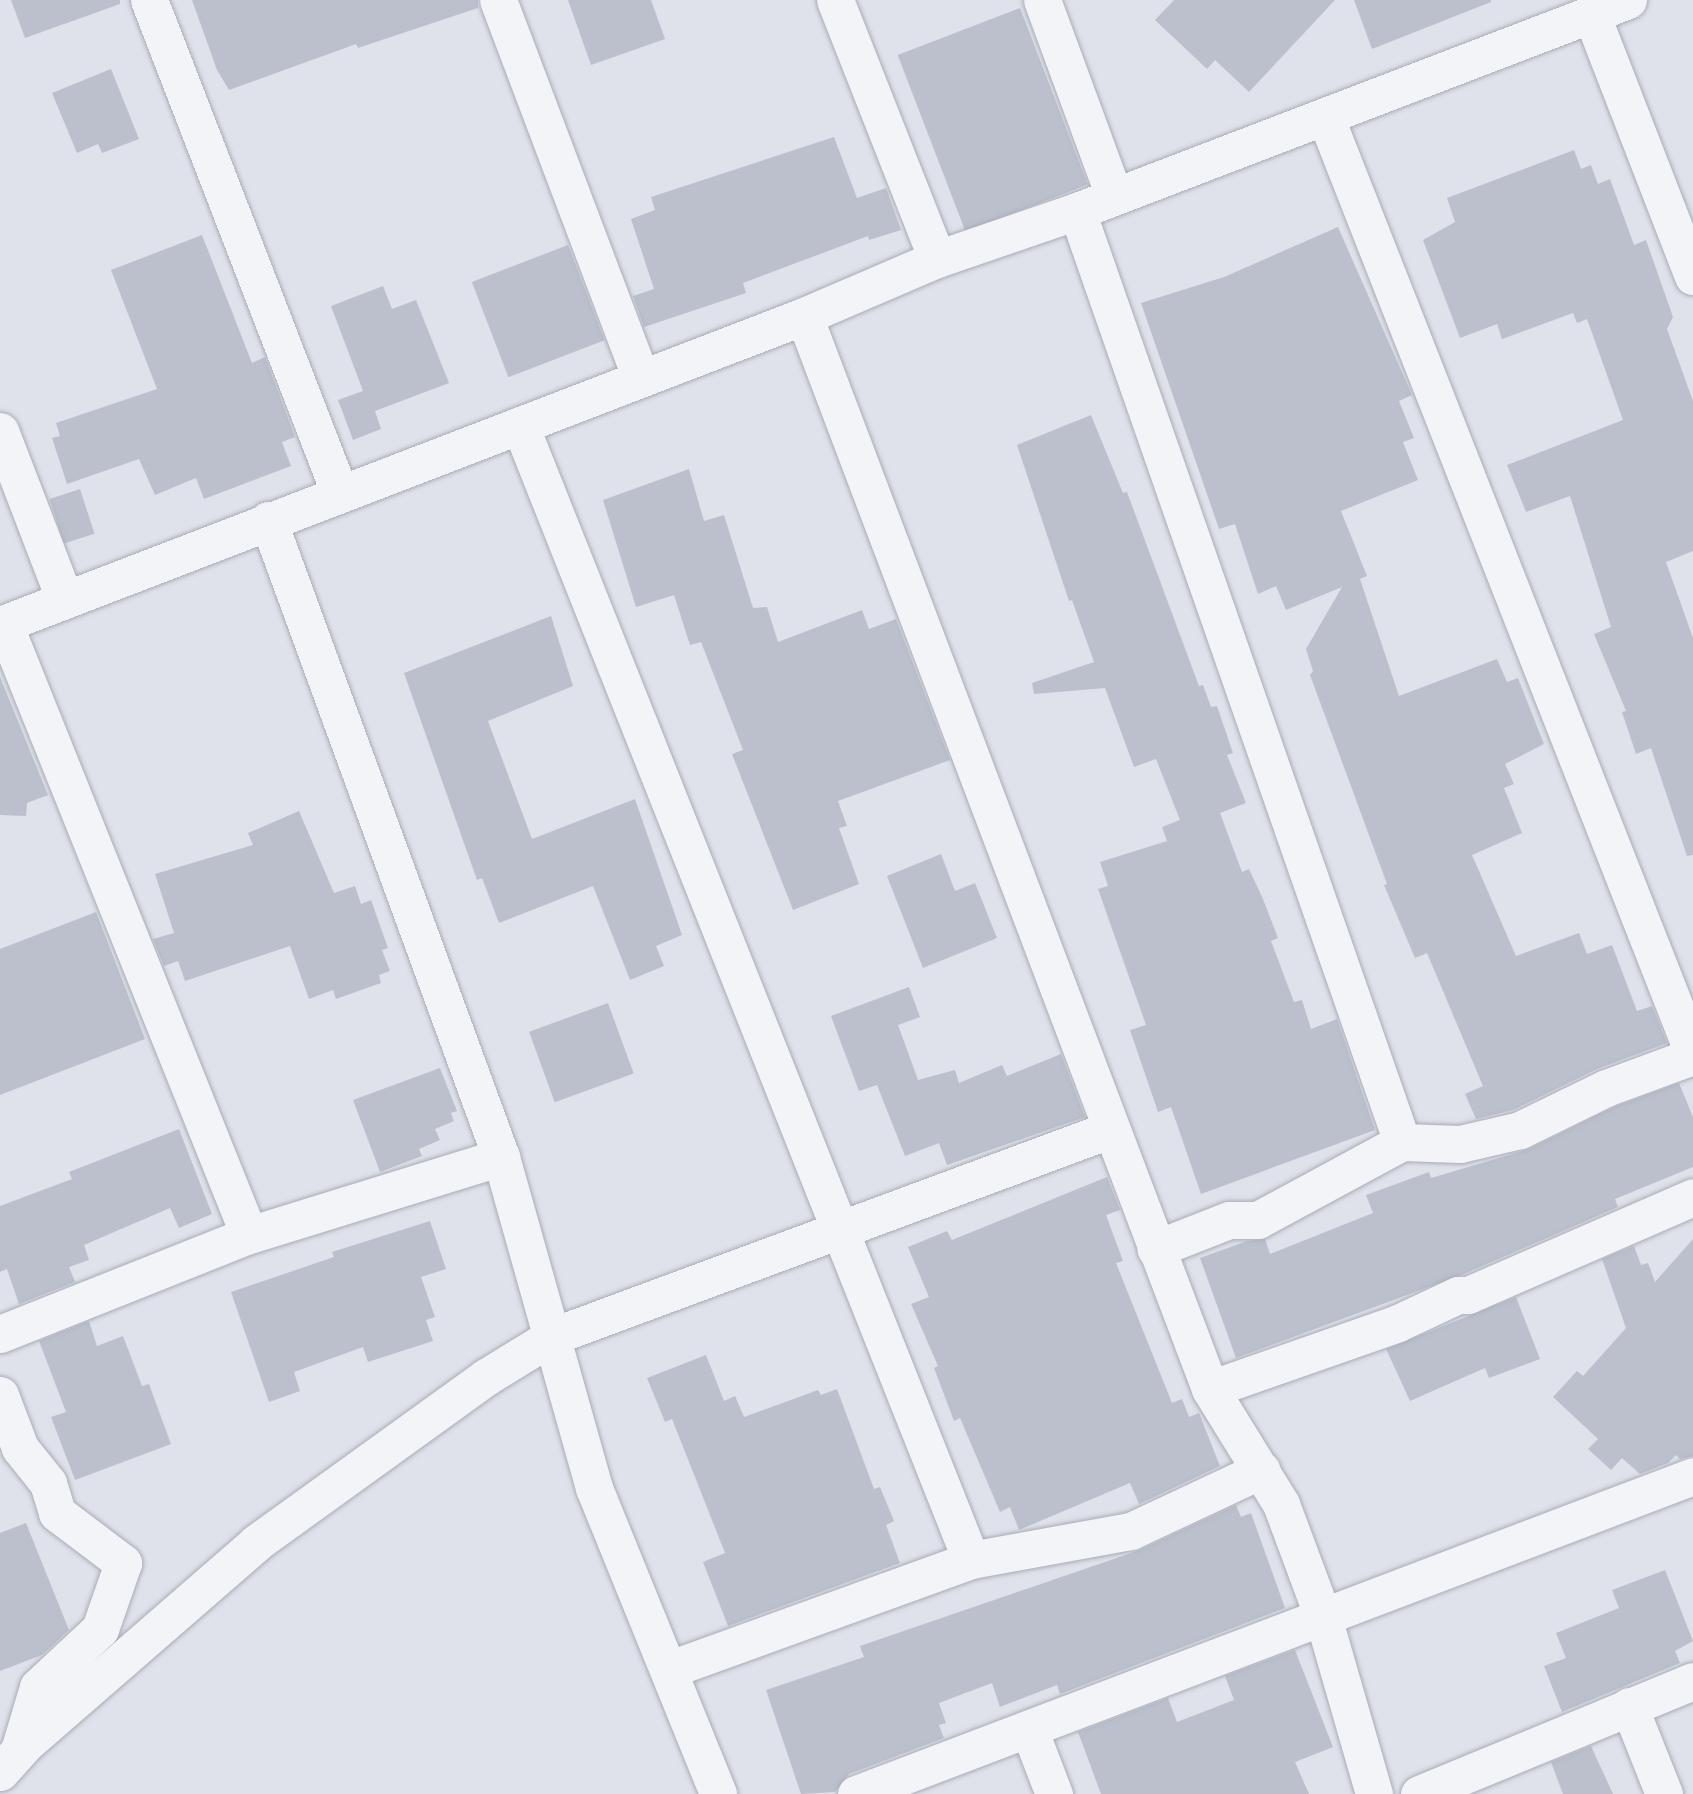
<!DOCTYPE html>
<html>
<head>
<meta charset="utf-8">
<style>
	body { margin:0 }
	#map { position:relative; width:1693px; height:1794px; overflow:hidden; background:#dfe2ea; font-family:Mulish,sans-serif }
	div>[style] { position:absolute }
	.building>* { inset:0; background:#bcc0cd; transform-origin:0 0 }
	.roads { filter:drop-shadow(0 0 2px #a8acb8) drop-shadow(0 0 2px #a8acb8) }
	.minor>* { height:37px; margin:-18.5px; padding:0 18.5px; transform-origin:18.5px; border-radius:18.5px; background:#f3f4f8 }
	span { translate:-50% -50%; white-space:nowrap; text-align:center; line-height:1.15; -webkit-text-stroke:5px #eff1f7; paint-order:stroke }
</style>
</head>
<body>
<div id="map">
	<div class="building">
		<i style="clip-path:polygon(11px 0,120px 0,120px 4px,25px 38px)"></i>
		<i style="clip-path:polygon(192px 0,478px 0,478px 8px,358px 48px,356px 44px,229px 90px,217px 70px)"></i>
		<i style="clip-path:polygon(568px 0,651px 0,665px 39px,591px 65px)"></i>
		<i style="clip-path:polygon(1174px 0,1335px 0,1249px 92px,1215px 60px,1207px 69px,1155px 20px)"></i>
		<i style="clip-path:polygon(1354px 0,1491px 0,1491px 2px,1372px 49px)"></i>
		<i style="left:1020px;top:8px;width:189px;height:131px;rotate:69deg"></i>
		<i style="clip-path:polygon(111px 69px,139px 139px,102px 153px,98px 144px,77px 153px,52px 93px)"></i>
		<i style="clip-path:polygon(834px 137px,857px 198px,886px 188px,901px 230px,869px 240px,868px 236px,743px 283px,746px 293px,644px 327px,633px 296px,654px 289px,631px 219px,655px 210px,651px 197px)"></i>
		<i style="clip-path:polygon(1574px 150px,1581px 169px,1591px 165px,1598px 184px,1610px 179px,1634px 245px,1646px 240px,1673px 317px,1667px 329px,1693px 401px,1693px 551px,1666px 562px,1693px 638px,1693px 855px,1687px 856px,1651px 748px,1636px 754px,1622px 712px,1626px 711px,1594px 634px,1611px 627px,1570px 496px,1526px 512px,1507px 465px,1623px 420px,1587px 319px,1577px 323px,1573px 313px,1502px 339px,1497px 324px,1460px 338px,1423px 240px,1455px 222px,1447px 198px)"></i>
		<i style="clip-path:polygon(1338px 227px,1412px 395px,1399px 401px,1414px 438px,1403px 442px,1418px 480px,1341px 511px,1367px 576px,1360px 579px,1399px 696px,1497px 659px,1507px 682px,1518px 678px,1544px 744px,1505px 764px,1514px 784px,1504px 788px,1522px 833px,1472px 855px,1516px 956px,1579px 933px,1587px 954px,1612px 945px,1637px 1011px,1652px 1006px,1667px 1043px,1597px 1069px,1513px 1110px,1476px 1119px,1465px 1094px,1483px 1086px,1427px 953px,1415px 958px,1384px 885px,1387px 884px,1310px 675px,1313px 671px,1306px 649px,1342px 587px,1286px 610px,1276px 586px,1258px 594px,1235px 524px,1219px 529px,1141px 303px,1224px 277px)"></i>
		<i style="clip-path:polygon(202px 235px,252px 363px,265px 357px,295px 437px,282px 442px,291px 466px,204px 499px,196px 478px,155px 495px,139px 459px,67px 484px,52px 438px,60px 436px,56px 423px,157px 389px,111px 270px)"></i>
		<i style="left:568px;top:245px;width:102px;height:103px;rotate:69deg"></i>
		<i style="clip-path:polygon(383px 286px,392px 309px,416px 300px,449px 383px,375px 411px,381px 429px,353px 440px,338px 400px,363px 391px,331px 306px)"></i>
		<i style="clip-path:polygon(1091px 415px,1123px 493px,1127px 492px,1199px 686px,1203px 685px,1211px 707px,1217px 706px,1233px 753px,1227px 755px,1246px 803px,1220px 813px,1242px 872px,1249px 869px,1263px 899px,1278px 938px,1271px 941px,1294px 1002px,1302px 1000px,1311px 1029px,1337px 1019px,1375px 1130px,1201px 1194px,1171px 1107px,1158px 1112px,1130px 1030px,1146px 1025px,1098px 889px,1108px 886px,1100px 862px,1167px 841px,1162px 827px,1180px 820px,1156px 759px,1134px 767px,1105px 688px,1034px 694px,1032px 683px,1094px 662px,1072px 600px,1069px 601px,1017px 445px)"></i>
		<i style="clip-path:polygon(689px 469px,704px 521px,724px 515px,753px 608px,767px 607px,778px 642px,862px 610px,869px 629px,896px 619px,950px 760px,838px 801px,847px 826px,839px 828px,859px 884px,793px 910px,732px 754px,743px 750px,701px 642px,690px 645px,674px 595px,636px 607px,603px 500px)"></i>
		<i style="left:80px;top:489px;width:47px;height:32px;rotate:72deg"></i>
		<i style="clip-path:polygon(551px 616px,573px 686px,488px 721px,532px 839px,635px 799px,682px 935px,656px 946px,664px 966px,630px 980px,593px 886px,499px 923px,482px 878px,477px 880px,404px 673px)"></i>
		<i style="clip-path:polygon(0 677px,48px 795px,27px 803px,26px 816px,0 815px)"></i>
		<i style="clip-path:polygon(299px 811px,334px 893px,355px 886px,361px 904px,371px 900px,388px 948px,382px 950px,390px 971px,379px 975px,381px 983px,336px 999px,333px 990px,309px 999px,290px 946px,185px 981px,178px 961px,164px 966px,153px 939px,174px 933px,155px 874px,253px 845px,248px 833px)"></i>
		<i style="clip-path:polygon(941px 854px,955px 891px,975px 883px,997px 938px,923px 968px,887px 876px)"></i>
		<i style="clip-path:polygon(96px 912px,145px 1039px,0 1095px,0 949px)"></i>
		<i style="clip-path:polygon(909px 987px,920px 1017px,898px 1025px,918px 1080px,955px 1070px,959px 1083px,1002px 1065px,1007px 1076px,1061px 1054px,1085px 1117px,947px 1165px,939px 1143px,905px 1156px,877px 1085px,859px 1091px,831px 1016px)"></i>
		<i style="left:608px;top:1003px;width:75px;height:84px;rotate:70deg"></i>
		<i style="clip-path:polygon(440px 1068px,457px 1111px,451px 1113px,454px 1121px,435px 1129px,440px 1140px,419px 1149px,422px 1156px,380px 1172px,353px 1100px)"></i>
		<i style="clip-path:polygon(1679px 1083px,1693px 1117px,1693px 1167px,1615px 1199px,1618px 1207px,1464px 1274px,1236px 1358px,1200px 1258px,1247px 1241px,1265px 1239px,1270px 1254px,1373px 1213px,1366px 1195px,1429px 1172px,1431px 1178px,1529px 1149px,1614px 1107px)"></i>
		<i style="clip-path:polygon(179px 1129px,212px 1214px,179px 1228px,170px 1208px,84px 1245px,89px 1260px,69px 1267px,75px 1282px,19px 1304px,7px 1269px,0 1272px,0 1206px,72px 1179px,69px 1172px)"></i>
		<i style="clip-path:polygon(1107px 1177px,1120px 1210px,1106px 1215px,1123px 1261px,1116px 1263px,1172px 1403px,1182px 1399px,1189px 1417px,1199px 1413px,1220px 1466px,1139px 1504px,1130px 1483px,1019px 1530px,1010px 1507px,1000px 1512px,960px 1418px,954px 1421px,934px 1368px,938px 1366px,911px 1304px,929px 1297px,908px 1247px,947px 1231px,952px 1240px)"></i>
		<i style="clip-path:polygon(430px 1221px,446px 1269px,421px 1277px,435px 1317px,426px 1320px,433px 1341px,368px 1362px,363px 1347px,294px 1372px,300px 1391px,269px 1402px,231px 1292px,334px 1257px,332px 1252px)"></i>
		<i style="clip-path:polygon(1693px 1239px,1693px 1456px,1680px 1459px,1676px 1455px,1668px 1463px,1640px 1474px,1622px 1458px,1611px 1470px,1588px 1449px,1598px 1439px,1553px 1397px,1577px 1371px,1583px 1376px,1626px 1328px,1602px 1259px,1634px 1246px,1641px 1265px,1648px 1263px,1655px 1282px)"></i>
		<i style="clip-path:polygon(1516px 1297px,1540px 1359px,1489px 1378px,1485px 1368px,1410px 1401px,1386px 1349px)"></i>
		<i style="clip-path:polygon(89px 1321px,97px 1346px,123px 1336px,142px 1386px,149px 1384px,171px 1444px,75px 1480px,51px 1417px,66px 1412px,39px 1341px)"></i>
		<i style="clip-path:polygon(706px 1355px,724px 1401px,735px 1396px,744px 1417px,818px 1390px,821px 1395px,837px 1389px,874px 1489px,880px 1487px,894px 1521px,886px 1525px,900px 1563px,728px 1626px,703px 1562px,725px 1553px,672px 1419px,665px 1422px,647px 1378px)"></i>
		<i style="clip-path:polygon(1236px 1505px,1241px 1517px,1251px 1513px,1285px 1608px,1060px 1694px,1057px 1685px,1000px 1707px,992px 1683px,939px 1703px,946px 1723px,939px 1725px,944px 1738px,849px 1774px,835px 1792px,801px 1794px,766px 1690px,864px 1657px,860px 1646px,1140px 1550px)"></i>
		<i style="clip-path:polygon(26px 1523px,69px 1630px,42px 1655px,0 1671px,0 1533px)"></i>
		<i style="clip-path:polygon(1665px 1570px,1693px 1641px,1675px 1651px,1680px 1663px,1562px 1712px,1544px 1666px,1566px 1658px,1556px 1633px,1619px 1608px,1612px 1590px)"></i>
		<i style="clip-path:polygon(1295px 1650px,1333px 1747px,1295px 1762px,1309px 1794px,1101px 1794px,1078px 1732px,1168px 1698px,1177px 1722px,1234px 1700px,1225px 1676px)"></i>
		<i style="clip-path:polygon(1591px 1746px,1613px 1794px,1563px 1794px,1551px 1762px)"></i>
	</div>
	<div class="roads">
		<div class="minor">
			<i style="left:149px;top:0;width:530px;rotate:68.86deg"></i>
			<i style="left:498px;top:0;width:404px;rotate:69.3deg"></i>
			<i style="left:835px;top:0;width:278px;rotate:68.5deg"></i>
			<i style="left:1042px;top:0;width:209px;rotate:69.8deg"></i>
			<i style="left:1592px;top:16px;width:279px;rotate:68.8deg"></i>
			<i style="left:1325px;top:116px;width:1007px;rotate:68.56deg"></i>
			<i style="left:1077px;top:211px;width:986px;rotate:70.76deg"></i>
			<i style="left:1402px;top:1142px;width:164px;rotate:151.6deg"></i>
			<i style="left:1258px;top:1220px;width:29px;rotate:180deg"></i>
			<i style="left:1229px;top:1220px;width:79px;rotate:158.6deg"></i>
			<i style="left:804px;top:316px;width:1147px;rotate:69.27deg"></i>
			<i style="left:1210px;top:1389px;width:135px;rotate:58.3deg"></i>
			<i style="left:1281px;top:1504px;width:121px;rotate:69.6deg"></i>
			<i style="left:1323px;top:1617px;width:184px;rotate:73.9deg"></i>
			<i style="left:520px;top:425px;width:1221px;rotate:68.33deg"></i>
			<i style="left:0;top:431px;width:181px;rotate:69deg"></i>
			<i style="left:268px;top:520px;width:678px;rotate:69.91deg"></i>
			<i style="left:501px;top:1157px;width:344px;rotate:74.3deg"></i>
			<i style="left:594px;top:1488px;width:330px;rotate:67.9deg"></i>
			<i style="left:4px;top:624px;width:658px;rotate:68.15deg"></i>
			<i style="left:0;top:625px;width:861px;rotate:-21.02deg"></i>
			<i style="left:804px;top:316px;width:145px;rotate:-23.2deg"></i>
			<i style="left:937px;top:259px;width:148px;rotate:-18.9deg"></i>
			<i style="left:1077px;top:211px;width:590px;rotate:-20.95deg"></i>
			<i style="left:1402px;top:1142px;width:58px;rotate:2deg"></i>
			<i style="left:1460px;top:1144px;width:62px;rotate:-13.1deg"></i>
			<i style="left:1520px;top:1130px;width:96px;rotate:-26deg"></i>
			<i style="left:1606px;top:1088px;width:93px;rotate:-20.2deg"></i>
			<i style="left:0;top:1334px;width:268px;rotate:-21.7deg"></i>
			<i style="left:249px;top:1235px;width:264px;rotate:-17.2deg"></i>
			<i style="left:1210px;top:1389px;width:199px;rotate:-19.3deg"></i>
			<i style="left:1398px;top:1323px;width:66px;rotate:-25deg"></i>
			<i style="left:1458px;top:1295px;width:10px"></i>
			<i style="left:1468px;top:1295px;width:245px;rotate:-23.5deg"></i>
			<i style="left:0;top:1395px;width:57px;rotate:69.3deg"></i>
			<i style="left:20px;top:1448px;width:45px;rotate:51.3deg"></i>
			<i style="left:48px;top:1483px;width:31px;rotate:73deg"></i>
			<i style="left:57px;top:1513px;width:83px;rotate:37.1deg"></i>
			<i style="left:123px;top:1563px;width:70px;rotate:109.2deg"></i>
			<i style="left:100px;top:1629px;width:85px;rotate:136.9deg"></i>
			<i style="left:38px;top:1687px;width:63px;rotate:106.7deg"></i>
			<i style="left:670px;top:1669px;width:320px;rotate:-19.9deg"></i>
			<i style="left:971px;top:1560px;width:163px;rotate:-10.3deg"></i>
			<i style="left:1131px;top:1531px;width:144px;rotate:-25.1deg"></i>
			<i style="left:1629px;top:1706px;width:95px;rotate:68.3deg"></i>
			<i style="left:1029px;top:1729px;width:70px;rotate:69deg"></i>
			<i style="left:0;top:1772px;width:36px;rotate:-48deg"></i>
			<i style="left:24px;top:1745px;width:308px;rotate:-41deg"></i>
			<i style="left:256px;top:1543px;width:284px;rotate:-35.8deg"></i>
			<i style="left:486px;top:1377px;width:79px;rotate:-31.5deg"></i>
			<i style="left:553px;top:1336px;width:593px;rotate:-20.33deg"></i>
			<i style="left:856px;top:1794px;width:895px;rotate:-20.8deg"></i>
			<i style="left:1419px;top:1794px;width:296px;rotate:-22.4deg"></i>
		</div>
	</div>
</div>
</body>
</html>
